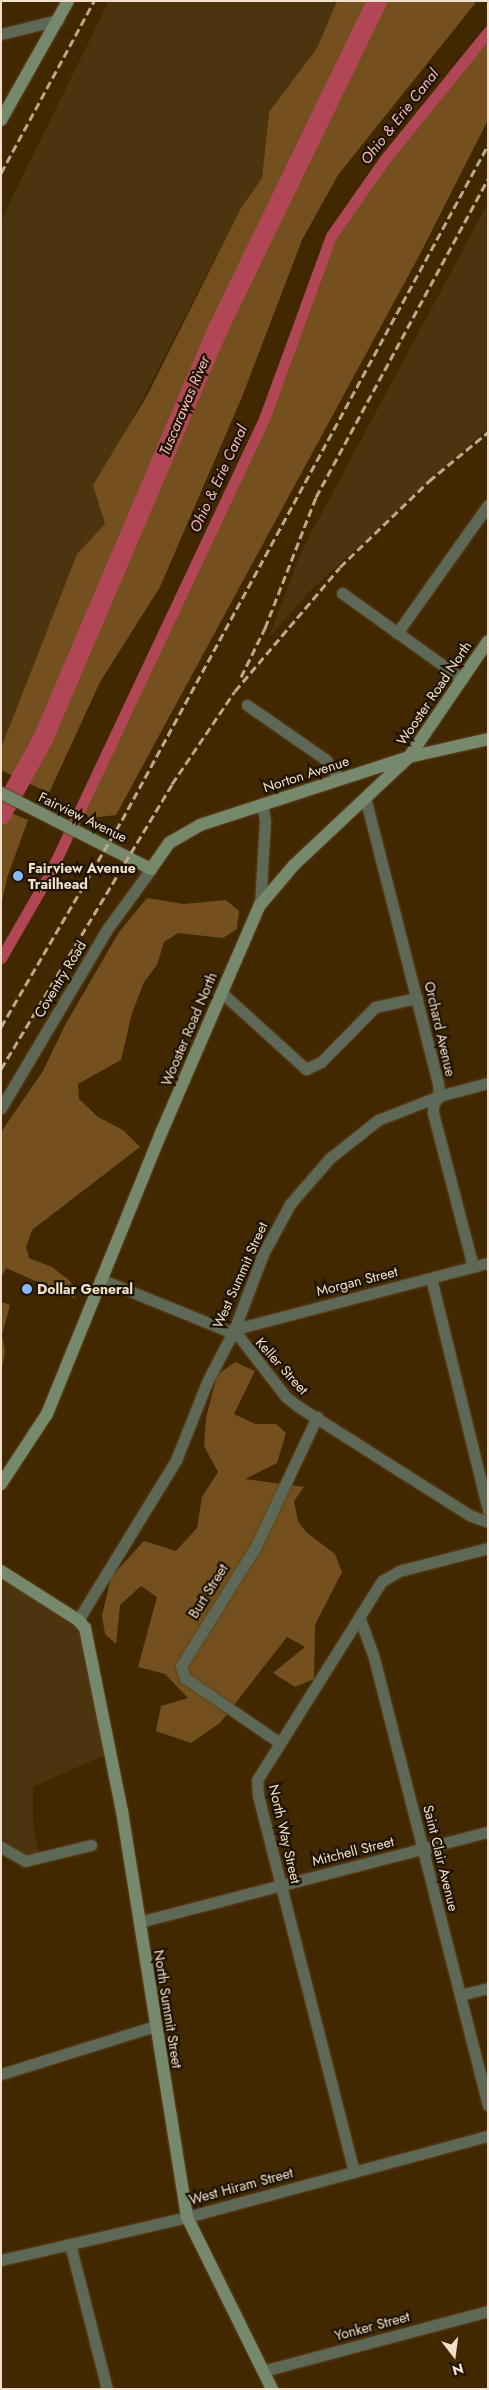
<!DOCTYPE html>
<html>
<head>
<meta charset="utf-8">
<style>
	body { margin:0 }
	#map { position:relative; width:489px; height:2390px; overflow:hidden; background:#422800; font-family:Jost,sans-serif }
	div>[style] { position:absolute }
	.built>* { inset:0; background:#4b340e }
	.green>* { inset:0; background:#73501d }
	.canal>* { height:11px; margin:-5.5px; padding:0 5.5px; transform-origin:5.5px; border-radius:5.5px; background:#b14656 }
	.river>* { height:20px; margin:-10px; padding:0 10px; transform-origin:10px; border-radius:10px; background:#b14656 }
	.roads { filter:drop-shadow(0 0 1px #5e4520) drop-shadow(0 0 1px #5e4520) }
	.street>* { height:11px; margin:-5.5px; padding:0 5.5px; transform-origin:5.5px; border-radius:5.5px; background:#5d6857 }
	.secondary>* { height:12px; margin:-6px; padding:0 6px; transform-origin:6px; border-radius:6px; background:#77896d }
	.rail>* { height:3px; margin-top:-1.5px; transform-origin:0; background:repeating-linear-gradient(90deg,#bca88d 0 8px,transparent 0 12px) }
	.dots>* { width:14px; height:14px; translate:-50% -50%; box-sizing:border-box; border:2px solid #1f1404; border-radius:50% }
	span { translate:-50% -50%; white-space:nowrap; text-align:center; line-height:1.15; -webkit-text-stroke:4.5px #1f1404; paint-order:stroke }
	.street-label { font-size:14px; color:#f1e0cb }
	.poi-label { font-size:14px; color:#f1e0cb; font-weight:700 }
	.left { translate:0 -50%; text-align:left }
	.water-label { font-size:15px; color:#f5babe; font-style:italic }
	.frame { position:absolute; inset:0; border:2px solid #f1e0cb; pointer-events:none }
	.north { position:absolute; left:429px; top:2330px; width:50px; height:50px; -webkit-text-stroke:4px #1f1404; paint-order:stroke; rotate:165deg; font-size:14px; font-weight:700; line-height:20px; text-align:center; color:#f1e0cb }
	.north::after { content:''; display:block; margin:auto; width:18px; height:22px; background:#f1e0cb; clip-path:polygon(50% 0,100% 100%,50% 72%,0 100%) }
</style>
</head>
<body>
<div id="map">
	<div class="built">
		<i style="clip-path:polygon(109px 1px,337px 1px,317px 48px,269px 112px,262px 178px,241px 208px,122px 439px,105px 524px,77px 554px,1px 748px,1px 220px)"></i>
		<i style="clip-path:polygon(488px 203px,488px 428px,312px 589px,268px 639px,302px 550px)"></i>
		<i style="clip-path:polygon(1px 1576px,76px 1627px,81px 1635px,107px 1754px,33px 1787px,33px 1823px,39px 1855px,25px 1857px,1px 1842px)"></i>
	</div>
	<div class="green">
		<i style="clip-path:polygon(337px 1px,477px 1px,338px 175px,302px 240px,242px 397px,160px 587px,100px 682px,49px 793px,1px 770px,1px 748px,77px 554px,105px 524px,93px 485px,148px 394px,241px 208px,262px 178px,269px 112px,317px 48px)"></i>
		<i style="clip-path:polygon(488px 31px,488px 120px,419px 256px,116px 815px,90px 818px,79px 809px,264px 419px,331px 236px)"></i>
		<i style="clip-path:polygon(1px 809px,28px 820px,7px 878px,1px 907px)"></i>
		<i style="clip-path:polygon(147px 898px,184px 904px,226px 900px,239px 911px,237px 929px,223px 938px,178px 933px,164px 942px,157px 965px,144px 982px,132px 1013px,121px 1060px,78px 1084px,79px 1099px,98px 1117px,123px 1130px,140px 1147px,32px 1230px,26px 1247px,29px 1258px,52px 1267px,70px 1281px,76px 1290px,76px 1299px,6px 1268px,1px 1278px,1px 1132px,43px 1071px,64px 1027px,119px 932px)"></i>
		<i style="clip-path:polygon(1px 1302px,10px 1305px,2px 1335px,5px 1352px,1px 1373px)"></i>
		<i style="clip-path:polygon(235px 1362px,255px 1371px,234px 1414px,255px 1424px,276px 1424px,286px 1433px,277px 1463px,245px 1479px,304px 1487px,294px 1501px,298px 1521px,306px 1532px,335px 1554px,342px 1572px,315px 1625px,314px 1679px,295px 1687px,273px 1673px,305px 1647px,287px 1637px,220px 1723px,191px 1743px,156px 1731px,161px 1706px,188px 1698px,165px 1674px,138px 1667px,157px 1597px,141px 1586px,120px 1605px,116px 1644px,105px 1634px,102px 1616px,111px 1577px,144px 1541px,176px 1551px,197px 1528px,202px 1497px,218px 1472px,204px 1446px,206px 1418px,217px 1375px)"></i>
	</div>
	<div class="canal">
		<i style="left:1px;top:958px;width:96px;rotate:-60deg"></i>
		<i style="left:49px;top:875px;width:504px;rotate:-64.76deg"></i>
		<i style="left:264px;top:419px;width:195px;rotate:-69.9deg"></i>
		<i style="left:331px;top:236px;width:94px;rotate:-55deg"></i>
		<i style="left:385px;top:159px;width:164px;rotate:-51deg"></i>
	</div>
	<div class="river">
		<i style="left:1px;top:815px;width:87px;rotate:-61.1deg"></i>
		<i style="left:43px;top:739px;width:446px;rotate:-66.9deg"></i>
		<i style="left:218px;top:329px;width:365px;rotate:-64.1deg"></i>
	</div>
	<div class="roads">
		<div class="street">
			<i style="left:1px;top:34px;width:59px;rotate:-13.8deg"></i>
			<i style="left:342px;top:593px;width:148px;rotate:35.6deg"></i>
			<i style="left:397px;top:633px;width:157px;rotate:-54.6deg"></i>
			<i style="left:247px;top:705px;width:96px;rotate:34.8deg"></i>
			<i style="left:326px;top:760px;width:24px;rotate:54deg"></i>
			<i style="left:365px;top:797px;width:295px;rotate:75.7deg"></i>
			<i style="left:438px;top:1083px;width:13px;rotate:86deg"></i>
			<i style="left:439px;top:1096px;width:11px;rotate:124deg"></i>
			<i style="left:433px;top:1105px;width:8px;rotate:90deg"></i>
			<i style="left:433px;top:1113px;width:159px;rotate:75.4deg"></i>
			<i style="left:260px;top:905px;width:84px;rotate:-86.6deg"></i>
			<i style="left:265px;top:821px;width:18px;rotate:-99deg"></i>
			<i style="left:221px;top:992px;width:115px;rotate:42.2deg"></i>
			<i style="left:306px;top:1069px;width:17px;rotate:-25deg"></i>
			<i style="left:321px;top:1062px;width:77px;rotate:-45.5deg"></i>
			<i style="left:375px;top:1007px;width:43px;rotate:-12.1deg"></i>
			<i style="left:1px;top:1108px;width:209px;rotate:-59.3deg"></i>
			<i style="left:108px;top:928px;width:73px;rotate:-53.9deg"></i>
			<i style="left:431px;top:1278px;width:239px;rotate:76.2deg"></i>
			<i style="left:100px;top:1279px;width:138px;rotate:22.1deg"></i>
			<i style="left:228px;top:1331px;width:269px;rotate:-14.7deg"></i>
			<i style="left:234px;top:1330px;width:85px;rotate:52.2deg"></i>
			<i style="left:286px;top:1397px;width:16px;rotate:38deg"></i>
			<i style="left:299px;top:1407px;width:201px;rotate:32.4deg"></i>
			<i style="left:469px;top:1515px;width:20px;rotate:20deg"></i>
			<i style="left:360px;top:1619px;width:37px;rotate:70deg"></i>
			<i style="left:373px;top:1654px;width:466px;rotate:75.7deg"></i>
			<i style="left:78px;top:1620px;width:188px;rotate:-58.5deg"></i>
			<i style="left:176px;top:1460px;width:84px;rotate:-68.3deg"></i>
			<i style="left:207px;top:1382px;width:59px;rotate:-62.6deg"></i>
			<i style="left:234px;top:1330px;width:81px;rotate:-69.1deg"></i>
			<i style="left:263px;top:1254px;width:57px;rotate:-61.6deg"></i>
			<i style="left:290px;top:1204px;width:61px;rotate:-49deg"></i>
			<i style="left:330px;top:1158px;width:61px;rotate:-38.4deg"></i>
			<i style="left:378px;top:1120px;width:66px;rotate:-21.5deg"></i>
			<i style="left:439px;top:1096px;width:51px;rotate:-14.9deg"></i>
			<i style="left:280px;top:1743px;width:115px;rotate:-145.6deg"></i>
			<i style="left:185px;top:1678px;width:13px;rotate:-108deg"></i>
			<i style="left:181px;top:1666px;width:142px;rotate:-58deg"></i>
			<i style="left:256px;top:1546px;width:143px;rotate:-64.7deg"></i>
			<i style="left:1px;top:1847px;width:28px;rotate:30deg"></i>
			<i style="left:25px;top:1861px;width:68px;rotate:-13.6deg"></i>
			<i style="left:139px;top:1922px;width:360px;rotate:-14.5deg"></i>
			<i style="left:460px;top:1995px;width:29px;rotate:-14deg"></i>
			<i style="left:1px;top:2074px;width:161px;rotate:-17.3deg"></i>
			<i style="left:354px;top:2172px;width:390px;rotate:-104.3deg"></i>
			<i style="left:258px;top:1794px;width:14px;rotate:-94deg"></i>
			<i style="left:257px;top:1780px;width:235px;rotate:-57.9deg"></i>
			<i style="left:382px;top:1581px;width:20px;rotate:-30deg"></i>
			<i style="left:399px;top:1571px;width:92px;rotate:-14.5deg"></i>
			<i style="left:70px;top:2244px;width:150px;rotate:75.7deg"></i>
			<i style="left:1px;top:2260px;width:191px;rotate:-13deg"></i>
			<i style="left:187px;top:2217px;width:312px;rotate:-15.1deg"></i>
			<i style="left:263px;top:2371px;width:233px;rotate:-14.9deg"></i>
		</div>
		<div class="secondary">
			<i style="left:1px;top:120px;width:137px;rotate:-60.6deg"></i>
			<i style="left:1px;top:793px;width:168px;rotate:26.9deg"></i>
			<i style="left:151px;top:869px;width:32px;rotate:-55deg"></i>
			<i style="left:169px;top:843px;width:36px;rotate:-30deg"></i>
			<i style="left:200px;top:825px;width:220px;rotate:-18deg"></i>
			<i style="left:409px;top:757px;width:81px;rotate:-12.8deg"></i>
			<i style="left:1px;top:1484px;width:84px;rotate:-56.7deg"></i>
			<i style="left:47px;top:1414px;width:305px;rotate:-67.9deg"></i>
			<i style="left:162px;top:1131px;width:246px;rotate:-66.6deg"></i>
			<i style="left:260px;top:905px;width:52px;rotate:-49.6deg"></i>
			<i style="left:294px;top:865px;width:158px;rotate:-43.2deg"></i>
			<i style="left:409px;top:757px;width:140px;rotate:-55.7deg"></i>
			<i style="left:1px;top:1571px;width:91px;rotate:32.5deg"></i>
			<i style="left:78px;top:1620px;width:11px;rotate:49deg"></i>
			<i style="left:85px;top:1628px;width:187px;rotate:78.6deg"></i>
			<i style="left:122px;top:1811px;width:411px;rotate:80.9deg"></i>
			<i style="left:187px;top:2217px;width:192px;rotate:63.7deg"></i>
		</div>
	</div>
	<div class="rail">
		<i style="left:1px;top:173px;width:196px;rotate:-61.6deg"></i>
		<i style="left:241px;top:677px;width:55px;rotate:-63.9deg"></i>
		<i style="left:265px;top:628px;width:141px;rotate:-68.7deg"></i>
		<i style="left:316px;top:497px;width:362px;rotate:-61.6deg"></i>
		<i style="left:1px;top:1027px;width:240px;rotate:-59.7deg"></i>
		<i style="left:122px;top:820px;width:768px;rotate:-61.53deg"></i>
		<i style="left:1px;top:1069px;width:332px;rotate:-59deg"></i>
		<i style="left:172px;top:784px;width:112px;rotate:-55.9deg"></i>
		<i style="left:235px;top:691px;width:162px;rotate:-49.7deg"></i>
		<i style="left:340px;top:567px;width:124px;rotate:-44deg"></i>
		<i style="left:429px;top:481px;width:77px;rotate:-39.7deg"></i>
	</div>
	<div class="dots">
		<i style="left:18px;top:876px;background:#86bbfb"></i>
		<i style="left:27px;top:1289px;background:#86bbfb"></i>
	</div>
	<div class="street-label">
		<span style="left:434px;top:693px;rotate:-56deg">Wooster Road North</span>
		<span style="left:306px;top:774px;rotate:-18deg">Norton Avenue</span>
		<span style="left:83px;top:817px;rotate:26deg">Fairview Avenue</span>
		<span style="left:60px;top:979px;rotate:-59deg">Coventry Road</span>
		<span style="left:189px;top:1029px;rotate:-67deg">Wooster Road North</span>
		<span style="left:440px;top:1029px;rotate:77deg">Orchard Avenue</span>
		<span style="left:240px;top:1275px;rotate:-66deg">West Summit Street</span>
		<span style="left:357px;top:1281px;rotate:-14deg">Morgan Street</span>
		<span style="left:282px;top:1366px;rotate:48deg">Keller Street</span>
		<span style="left:208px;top:1591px;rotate:-58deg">Burt Street</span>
		<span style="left:285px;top:1834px;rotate:77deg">North Way Street</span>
		<span style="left:353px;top:1851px;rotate:-14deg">Mitchell Street</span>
		<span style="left:441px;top:1858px;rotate:76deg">Saint Clair Avenue</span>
		<span style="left:168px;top:2009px;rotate:81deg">North Summit Street</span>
		<span style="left:241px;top:2186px;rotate:-15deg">West Hiram Street</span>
		<span style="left:372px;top:2326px;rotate:-15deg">Yonker Street</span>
	</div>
	<div class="poi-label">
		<span class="left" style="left:28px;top:876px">Fairview Avenue<br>Trailhead</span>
		<span class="left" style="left:37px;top:1289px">Dollar General</span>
	</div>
	<div class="water-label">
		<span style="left:400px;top:117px;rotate:-52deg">Ohio &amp; Erie Canal</span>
		<span style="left:185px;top:406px;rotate:-67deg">Tuscarawas River</span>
		<span style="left:219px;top:479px;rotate:-65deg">Ohio &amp; Erie Canal</span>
	</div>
	<div class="frame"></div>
	<div class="north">N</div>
</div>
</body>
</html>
